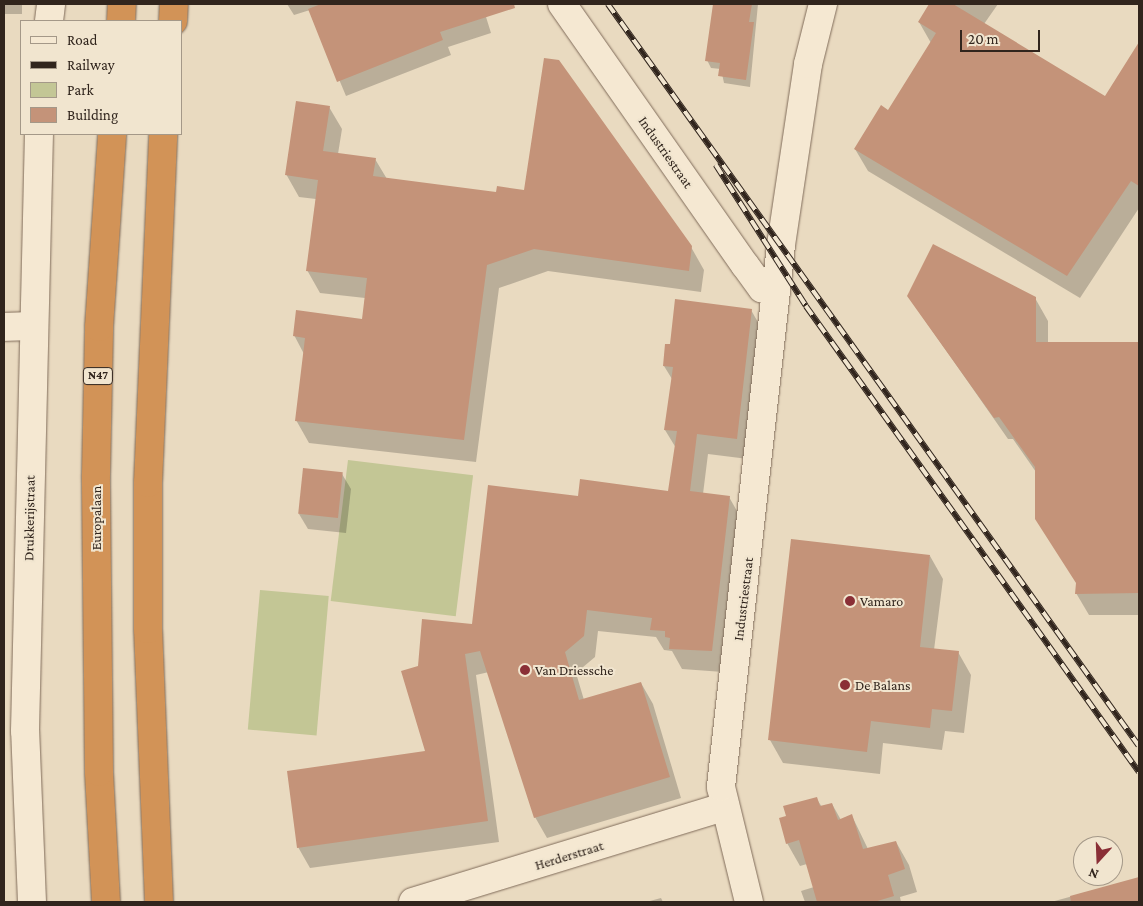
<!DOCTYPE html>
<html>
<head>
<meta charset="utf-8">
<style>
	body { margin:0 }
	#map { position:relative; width:1143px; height:906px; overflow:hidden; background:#e9dac0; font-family:"Crimson Pro",serif }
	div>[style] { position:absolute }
	.green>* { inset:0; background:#c3c695; transform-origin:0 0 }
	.shadow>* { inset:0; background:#0003; transform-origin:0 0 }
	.building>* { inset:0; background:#c49379; transform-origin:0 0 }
	.roads { filter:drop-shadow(0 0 1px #806c5a) drop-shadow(0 0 1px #806c5a) }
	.minor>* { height:28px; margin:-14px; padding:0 14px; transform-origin:14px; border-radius:14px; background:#f5e8d2 }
	.highway>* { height:28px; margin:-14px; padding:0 14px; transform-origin:14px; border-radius:14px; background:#d29357 }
	.rail>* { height:5.5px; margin-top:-2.75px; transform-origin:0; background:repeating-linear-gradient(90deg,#f1e5cf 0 11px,#31251d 0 22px); box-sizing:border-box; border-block:1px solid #31251d }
	.dots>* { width:14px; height:14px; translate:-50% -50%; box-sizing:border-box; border:2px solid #f1e5cf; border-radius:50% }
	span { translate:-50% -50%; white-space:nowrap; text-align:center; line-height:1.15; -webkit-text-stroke:4px #f1e5cf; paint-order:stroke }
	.shield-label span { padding:1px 4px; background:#f1e5cf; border:1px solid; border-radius:4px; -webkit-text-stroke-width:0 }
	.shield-label { font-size:12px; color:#31251d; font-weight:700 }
	.street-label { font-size:14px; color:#31251d }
	.poi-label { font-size:14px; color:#31251d }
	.left { translate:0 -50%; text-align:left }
	.frame { position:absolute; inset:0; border:5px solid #31251d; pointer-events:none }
	.legend { position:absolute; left:20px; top:20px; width:162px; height:115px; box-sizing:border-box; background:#f1e5cf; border:1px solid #a49888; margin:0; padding:6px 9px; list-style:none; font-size:15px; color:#31251d }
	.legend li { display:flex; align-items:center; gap:10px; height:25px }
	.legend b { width:25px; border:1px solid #a49888 }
	.north { position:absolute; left:1073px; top:836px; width:50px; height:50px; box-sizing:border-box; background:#f1e5cf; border:1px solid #a49888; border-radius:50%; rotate:200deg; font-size:14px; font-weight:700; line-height:20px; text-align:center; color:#31251d }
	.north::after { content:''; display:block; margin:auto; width:18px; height:22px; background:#8a2f36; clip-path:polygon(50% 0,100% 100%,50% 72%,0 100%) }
	.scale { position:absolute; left:960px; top:30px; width:80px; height:22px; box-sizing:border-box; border:2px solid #31251d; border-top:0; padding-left:6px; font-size:15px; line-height:18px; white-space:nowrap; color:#31251d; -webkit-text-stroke:4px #f1e5cf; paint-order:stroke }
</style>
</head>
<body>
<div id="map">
	<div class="green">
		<i style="left:348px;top:460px;width:126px;height:142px;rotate:7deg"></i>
		<i style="left:260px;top:590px;width:69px;height:140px;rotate:5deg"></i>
	</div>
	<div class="shadow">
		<i style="left:4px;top:4px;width:18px;height:10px"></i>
		<i style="clip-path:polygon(287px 4px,405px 4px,406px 8px,419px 4px,482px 4px,491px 33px,448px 47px,451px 55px,346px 96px,310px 10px,294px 15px)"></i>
		<i style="clip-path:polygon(715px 4px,758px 4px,750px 87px,724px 83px,721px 69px,711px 68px,707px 60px)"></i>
		<i style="clip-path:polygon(930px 4px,998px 4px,984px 24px,1105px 98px,1139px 44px,1139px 208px,1080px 298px,868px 171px,855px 149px,889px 111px,931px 43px,919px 22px)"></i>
		<i style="clip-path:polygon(329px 107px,342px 129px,338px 154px,375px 159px,387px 179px,691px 247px,704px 270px,701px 292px,548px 271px,499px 288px,476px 462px,309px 443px,296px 420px,304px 354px,294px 335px,363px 320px,365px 298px,320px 293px,307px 270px,316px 199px,299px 197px,286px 174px)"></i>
		<i style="clip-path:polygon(908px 296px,1035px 298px,1048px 321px,1048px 343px,1139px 343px,1139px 615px,1089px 615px,1076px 593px,1077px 585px,1036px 472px,1013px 439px,1008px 439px)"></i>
		<i style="clip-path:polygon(751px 310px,763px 331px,748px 459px,708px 454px,703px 494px,729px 497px,741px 518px,723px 672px,682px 669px,672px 651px,664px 650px,656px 637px,598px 631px,595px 657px,576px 673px,584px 700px,641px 683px,653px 704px,681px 798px,547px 838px,535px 817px,489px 672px,476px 675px,499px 842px,310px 868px,298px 847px,427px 752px,419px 666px,473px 626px,579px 497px,669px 493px,676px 448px,665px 430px,672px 379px,664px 366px,671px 346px)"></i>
		<i style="clip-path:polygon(342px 474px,351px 489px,346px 533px,308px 529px,299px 514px)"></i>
		<i style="clip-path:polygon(930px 556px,943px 579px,934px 650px,958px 652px,971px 675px,964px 733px,945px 731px,942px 750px,883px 743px,880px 774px,783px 763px,770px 740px)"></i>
		<i style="clip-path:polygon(816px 798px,822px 807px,832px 804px,841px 820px,852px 816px,868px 849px,896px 842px,909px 865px,917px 892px,900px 897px,901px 902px,805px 902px,801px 891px,814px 887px,807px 864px,800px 866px,787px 843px,787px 817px)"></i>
		<i style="clip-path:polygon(1139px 878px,1139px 902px,1051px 902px)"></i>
		<i style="clip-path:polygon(661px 898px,663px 902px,646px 902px)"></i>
	</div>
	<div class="building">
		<i style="clip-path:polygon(321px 4px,514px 4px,515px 8px,440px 32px,443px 40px,337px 82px,308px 9px)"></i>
		<i style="clip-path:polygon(713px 4px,752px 4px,749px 22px,754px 22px,746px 80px,718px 76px,720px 63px,705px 61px)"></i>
		<i style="clip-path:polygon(929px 4px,953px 4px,1105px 96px,1139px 42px,1139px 186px,1131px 181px,1067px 276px,854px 149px,881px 105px,888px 110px,936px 33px,918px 22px)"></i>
		<i style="clip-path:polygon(544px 58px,559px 60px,692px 246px,689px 271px,534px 249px,487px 265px,464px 440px,295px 421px,305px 338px,293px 336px,296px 310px,362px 319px,367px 278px,306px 271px,318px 180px,285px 175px,296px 101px,330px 106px,323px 151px,376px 158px,373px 176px,496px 192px,497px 186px,524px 190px)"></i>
		<i style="clip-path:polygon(933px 244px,1036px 297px,1036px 342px,1139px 342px,1139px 593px,1075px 594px,1076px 583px,1035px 519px,1035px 467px,999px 417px,994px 418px,907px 296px)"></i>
		<i style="clip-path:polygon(675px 299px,752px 309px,737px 439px,697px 434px,690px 491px,730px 496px,712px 651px,669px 649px,670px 638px,665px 637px,665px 631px,650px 630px,652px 618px,587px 610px,584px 636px,565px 652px,579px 700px,641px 682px,670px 777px,534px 818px,480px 651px,465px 654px,488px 821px,297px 848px,287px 771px,425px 751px,401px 671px,418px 666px,422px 619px,472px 624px,488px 485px,578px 496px,580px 479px,668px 491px,677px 431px,664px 430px,673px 367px,663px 366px,665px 344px,670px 344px)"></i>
		<i style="left:303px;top:468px;width:40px;height:46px;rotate:6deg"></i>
		<i style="clip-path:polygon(791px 539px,930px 555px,920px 647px,959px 651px,952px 711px,932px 709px,930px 728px,871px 721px,867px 752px,768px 740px)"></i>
		<i style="clip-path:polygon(817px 797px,820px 806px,832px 803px,838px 820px,852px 814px,863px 849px,896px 841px,905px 869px,888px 875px,894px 896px,874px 902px,817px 902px,799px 840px,786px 844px,779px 818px,786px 816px,783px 806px)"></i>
		<i style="clip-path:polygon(1139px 877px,1139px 902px,1071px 902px,1070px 896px)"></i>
	</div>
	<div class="roads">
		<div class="minor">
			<i style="left:562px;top:4px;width:319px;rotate:55deg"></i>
			<i style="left:745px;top:265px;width:29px;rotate:54deg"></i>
			<i style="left:762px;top:288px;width:14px;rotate:21deg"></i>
			<i style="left:49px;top:21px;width:17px;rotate:-83deg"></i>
			<i style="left:4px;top:327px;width:29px;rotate:-2deg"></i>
			<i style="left:32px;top:902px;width:171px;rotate:-92.3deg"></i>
			<i style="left:25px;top:731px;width:597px;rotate:-88.66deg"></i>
			<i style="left:413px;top:902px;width:325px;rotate:-17deg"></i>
			<i style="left:749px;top:902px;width:118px;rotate:-103.7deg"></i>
			<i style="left:721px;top:787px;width:545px;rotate:-83.68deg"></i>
			<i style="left:781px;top:245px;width:183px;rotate:-81.5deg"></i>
			<i style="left:808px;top:64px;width:62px;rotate:-76deg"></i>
		</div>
		<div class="highway">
			<i style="left:121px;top:21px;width:17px;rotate:-87deg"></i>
			<i style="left:173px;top:21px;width:17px;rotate:-87deg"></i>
			<i style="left:106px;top:902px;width:130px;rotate:-93.1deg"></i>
			<i style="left:99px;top:772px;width:297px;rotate:-90.6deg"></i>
			<i style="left:96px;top:475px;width:148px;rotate:-88.8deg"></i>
			<i style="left:99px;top:327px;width:193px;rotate:-86.1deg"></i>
			<i style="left:159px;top:902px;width:273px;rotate:-92.3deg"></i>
			<i style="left:148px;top:629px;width:146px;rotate:-90deg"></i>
			<i style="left:148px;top:483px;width:349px;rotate:-87.5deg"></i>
		</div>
	</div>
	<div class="rail">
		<i style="left:608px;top:4px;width:912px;rotate:54.41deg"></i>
		<i style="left:716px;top:165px;width:167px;rotate:57.4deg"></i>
		<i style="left:806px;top:306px;width:573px;rotate:54.45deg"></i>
	</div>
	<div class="dots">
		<i style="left:850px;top:601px;background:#8a2f36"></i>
		<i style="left:525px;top:670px;background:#8a2f36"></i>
		<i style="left:845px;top:685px;background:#8a2f36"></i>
	</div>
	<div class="shield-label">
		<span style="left:98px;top:376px">N47</span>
	</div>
	<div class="street-label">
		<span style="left:666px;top:152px;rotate:55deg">Industriestraat</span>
		<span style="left:29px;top:518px;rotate:-89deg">Drukkerijstraat</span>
		<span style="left:96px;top:518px;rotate:-90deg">Europalaan</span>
		<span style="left:743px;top:599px;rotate:-83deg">Industriestraat</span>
		<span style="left:569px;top:855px;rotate:-17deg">Herderstraat</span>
	</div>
	<div class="poi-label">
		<span class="left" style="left:860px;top:601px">Vamaro</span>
		<span class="left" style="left:535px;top:670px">Van Driessche</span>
		<span class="left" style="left:855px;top:685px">De Balans</span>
	</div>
	<div class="frame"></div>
	<ul class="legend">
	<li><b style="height:6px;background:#f5e8d2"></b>Road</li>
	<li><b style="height:6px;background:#31251d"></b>Railway</li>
	<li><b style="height:14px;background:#c3c695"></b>Park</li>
	<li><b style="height:14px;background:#c49379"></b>Building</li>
	</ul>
	<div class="north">N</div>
	<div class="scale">20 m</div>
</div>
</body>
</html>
